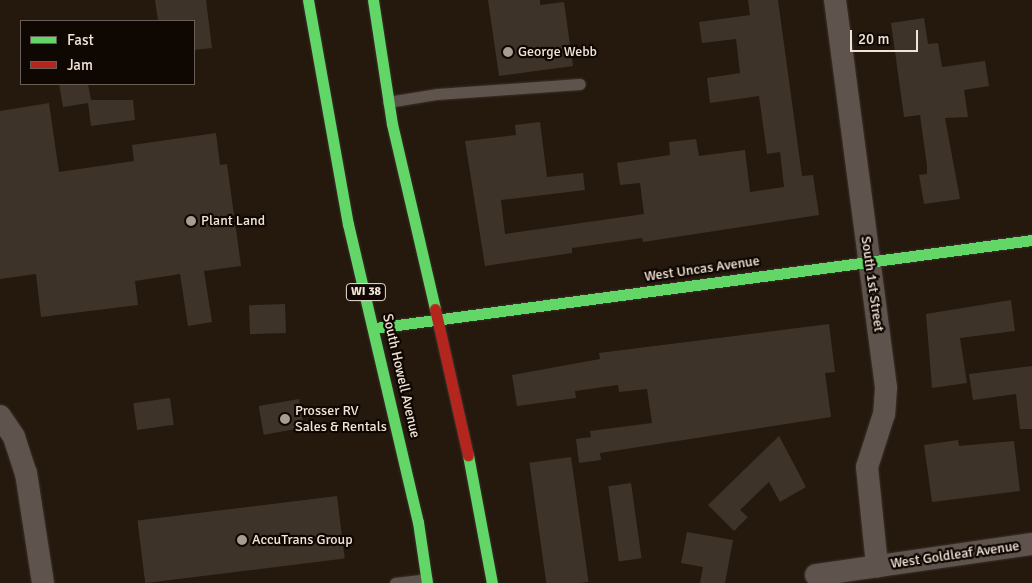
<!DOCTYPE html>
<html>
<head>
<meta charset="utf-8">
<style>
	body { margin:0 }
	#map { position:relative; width:1032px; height:583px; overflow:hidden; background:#25190e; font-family:Signika,sans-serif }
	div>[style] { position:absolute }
	.building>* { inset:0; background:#3d3329; transform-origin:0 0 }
	.roads { filter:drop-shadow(0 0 1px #3b322b) drop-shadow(0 0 1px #3b322b) }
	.lane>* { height:11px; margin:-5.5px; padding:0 5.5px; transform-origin:5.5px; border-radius:5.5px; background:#5e544d }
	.street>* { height:22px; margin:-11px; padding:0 11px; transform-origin:11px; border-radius:11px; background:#5e544d }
	.fast>* { height:11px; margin:-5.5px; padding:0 5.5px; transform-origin:5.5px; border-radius:5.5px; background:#63d668 }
	.jam>* { height:11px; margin:-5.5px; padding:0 5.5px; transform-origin:5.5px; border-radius:5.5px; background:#b3261e }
	.dots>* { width:14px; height:14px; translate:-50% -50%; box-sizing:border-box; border:2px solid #0f0702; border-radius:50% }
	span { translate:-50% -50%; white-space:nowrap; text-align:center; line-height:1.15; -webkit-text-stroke:4.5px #0f0702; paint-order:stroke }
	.shield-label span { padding:1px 4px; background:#0f0702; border:1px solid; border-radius:4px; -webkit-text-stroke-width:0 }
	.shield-label { font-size:12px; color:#f2e3d7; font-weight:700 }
	.poi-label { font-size:14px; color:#f2e3d7 }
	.left { translate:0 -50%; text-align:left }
	.street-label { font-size:14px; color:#f2e3d7 }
	.legend { position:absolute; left:20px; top:20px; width:175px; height:65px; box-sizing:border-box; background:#0f0702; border:1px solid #6a5f57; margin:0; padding:6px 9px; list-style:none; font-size:15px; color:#f2e3d7 }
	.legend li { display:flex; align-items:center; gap:10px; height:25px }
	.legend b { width:25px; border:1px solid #6a5f57 }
	.scale { position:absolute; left:850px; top:30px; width:68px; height:22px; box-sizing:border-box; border:2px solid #f2e3d7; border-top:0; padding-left:6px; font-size:15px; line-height:18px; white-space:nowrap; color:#f2e3d7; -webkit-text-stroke:4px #0f0702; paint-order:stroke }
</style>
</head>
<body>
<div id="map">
	<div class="building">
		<i style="clip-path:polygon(155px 0,206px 0,212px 48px,194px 50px,194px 21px,158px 21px)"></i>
		<i style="clip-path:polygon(488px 0,540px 0,540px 5px,564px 2px,573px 66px,499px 76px)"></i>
		<i style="clip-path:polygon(748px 0,778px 0,802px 176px,813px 175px,819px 215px,643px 242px,642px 238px,572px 248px,572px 253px,485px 266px,465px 141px,516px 135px,515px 125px,540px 122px,547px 177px,583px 173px,585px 190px,501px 200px,505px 234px,644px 214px,640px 183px,620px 185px,617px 163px,670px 155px,669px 142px,696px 139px,699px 156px,745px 150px,750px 192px,784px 187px,780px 152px,767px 154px,759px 96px,710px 103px,707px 78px,740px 73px,736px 39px,702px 43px,699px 22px,750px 15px)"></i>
		<i style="clip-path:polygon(924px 18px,928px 44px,938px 43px,942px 67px,985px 61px,989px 86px,964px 90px,968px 117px,945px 118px,960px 199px,924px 204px,919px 175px,927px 174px,927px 166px,920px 115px,904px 117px,891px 23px)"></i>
		<i style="clip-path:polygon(59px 84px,88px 84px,91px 100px,133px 100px,135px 120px,91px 126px,88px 103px,63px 107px)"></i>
		<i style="clip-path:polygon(49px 103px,59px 172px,134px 161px,132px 145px,216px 133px,220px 165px,227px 164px,241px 266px,204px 271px,212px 322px,188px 326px,180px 274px,135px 281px,138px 305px,41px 317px,36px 274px,0 279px,0 111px)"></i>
		<i style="clip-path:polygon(1011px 300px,1015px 331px,960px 338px,967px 383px,932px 388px,926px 314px)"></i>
		<i style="left:285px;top:304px;width:29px;height:36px;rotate:88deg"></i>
		<i style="clip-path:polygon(829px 324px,835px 372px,825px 373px,831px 417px,600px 453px,601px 460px,579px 463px,576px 439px,591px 437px,590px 431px,652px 423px,647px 389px,619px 392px,618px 385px,575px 391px,576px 398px,517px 406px,512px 375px,600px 359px,599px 353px)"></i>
		<i style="clip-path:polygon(1032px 366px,1032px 429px,1020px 429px,1016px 394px,973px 400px,969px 374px)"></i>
		<i style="left:170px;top:398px;width:27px;height:37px;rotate:82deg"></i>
		<i style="left:299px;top:399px;width:29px;height:41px;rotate:80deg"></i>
		<i style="clip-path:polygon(779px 436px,806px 487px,780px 502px,769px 482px,740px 510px,748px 517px,734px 531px,708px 505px)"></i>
		<i style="clip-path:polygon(958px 440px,959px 446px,1014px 441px,1020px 491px,932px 502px,924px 445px)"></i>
		<i style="left:571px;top:457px;width:126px;height:42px;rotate:82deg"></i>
		<i style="left:631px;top:483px;width:76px;height:23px;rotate:82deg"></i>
		<i style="left:337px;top:496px;width:63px;height:201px;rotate:83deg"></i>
		<i style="clip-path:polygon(687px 532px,733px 540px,725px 583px,700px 583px,703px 567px,681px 563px)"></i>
	</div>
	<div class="roads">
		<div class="lane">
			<i style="left:388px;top:102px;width:50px;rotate:-9.3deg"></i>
			<i style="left:437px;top:94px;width:143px;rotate:-4deg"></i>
			<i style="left:395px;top:583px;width:32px;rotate:-7deg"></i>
		</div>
		<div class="street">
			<i style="left:835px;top:0;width:391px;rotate:82.5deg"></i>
			<i style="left:886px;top:388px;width:26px;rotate:94deg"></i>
			<i style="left:884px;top:414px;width:56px;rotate:107.8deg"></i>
			<i style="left:867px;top:467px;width:100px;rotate:84.2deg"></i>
			<i style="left:0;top:416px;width:25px;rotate:56deg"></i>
			<i style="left:14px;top:437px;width:38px;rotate:72deg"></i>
			<i style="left:26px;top:473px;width:111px;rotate:81.2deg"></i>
			<i style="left:816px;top:575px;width:218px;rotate:-8.2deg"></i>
		</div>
		<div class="fast">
			<i style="left:308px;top:0;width:228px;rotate:79.9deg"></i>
			<i style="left:348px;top:224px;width:306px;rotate:76.8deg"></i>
			<i style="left:418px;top:522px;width:62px;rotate:81.6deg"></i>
			<i style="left:373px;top:0;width:125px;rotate:81.3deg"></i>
			<i style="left:392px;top:124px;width:190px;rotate:76.9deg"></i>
			<i style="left:375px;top:328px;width:663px;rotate:-7.63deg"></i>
			<i style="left:468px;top:455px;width:130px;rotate:79.4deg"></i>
		</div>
		<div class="jam">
			<i style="left:435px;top:309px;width:150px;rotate:77.3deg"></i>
		</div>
	</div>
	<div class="dots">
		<i style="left:508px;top:52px;background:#aa9c91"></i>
		<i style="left:191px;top:221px;background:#aa9c91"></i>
		<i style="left:285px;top:419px;background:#aa9c91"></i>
		<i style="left:242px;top:540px;background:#aa9c91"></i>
	</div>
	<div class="shield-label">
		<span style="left:366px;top:292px">WI 38</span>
	</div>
	<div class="poi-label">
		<span class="left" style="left:518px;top:52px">George Webb</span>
		<span class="left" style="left:201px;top:221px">Plant Land</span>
		<span class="left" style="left:295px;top:419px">Prosser RV<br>Sales &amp; Rentals</span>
		<span class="left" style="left:252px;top:540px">AccuTrans Group</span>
	</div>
	<div class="street-label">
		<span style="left:702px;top:269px;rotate:-8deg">West Uncas Avenue</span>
		<span style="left:872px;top:284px;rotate:82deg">South 1st Street</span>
		<span style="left:401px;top:376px;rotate:77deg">South Howell Avenue</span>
		<span style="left:955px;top:555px;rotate:-8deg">West Goldleaf Avenue</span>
	</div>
	<ul class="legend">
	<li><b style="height:6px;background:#63d668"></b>Fast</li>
	<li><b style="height:6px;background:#b3261e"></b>Jam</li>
	</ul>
	<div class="scale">20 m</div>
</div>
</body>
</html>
